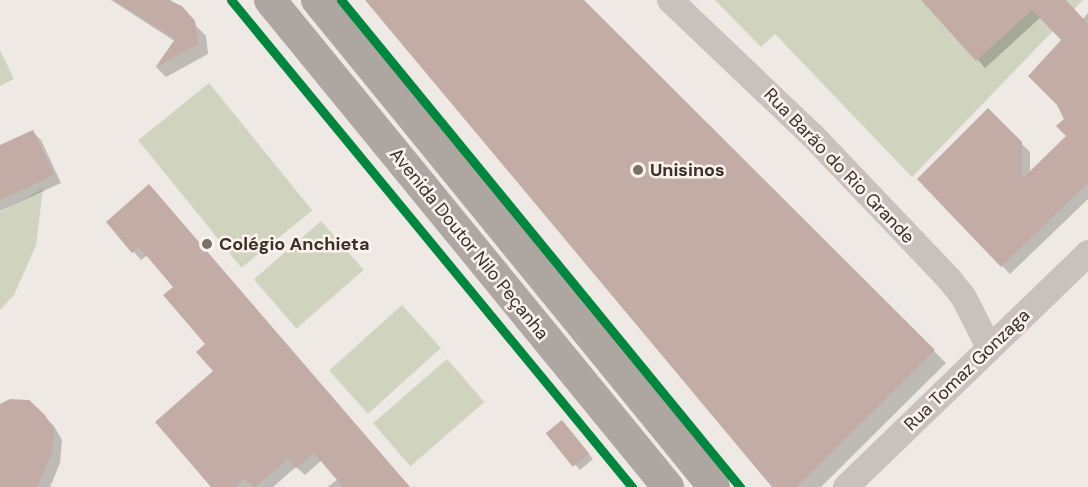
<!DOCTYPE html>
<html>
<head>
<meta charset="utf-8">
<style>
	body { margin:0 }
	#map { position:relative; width:1088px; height:487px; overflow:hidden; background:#eee9e4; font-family:"DM Sans",sans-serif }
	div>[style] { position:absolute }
	.green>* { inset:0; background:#d0d4be; transform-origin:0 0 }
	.shadow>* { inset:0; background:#0003 }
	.building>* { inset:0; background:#c2aca5; transform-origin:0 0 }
	.minor>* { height:26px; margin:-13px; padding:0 13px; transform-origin:13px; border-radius:13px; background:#c8c1bc }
	.major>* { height:32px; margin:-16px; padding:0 16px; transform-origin:16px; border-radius:16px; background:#ada6a1 }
	.cycleway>* { height:9px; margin:-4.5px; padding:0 4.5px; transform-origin:4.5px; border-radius:4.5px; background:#00873e }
	.dots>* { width:16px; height:16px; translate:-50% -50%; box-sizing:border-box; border:3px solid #fbf3ec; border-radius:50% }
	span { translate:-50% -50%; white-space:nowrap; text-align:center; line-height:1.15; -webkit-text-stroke:5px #fbf3ec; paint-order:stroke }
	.street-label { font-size:18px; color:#3a2e2a }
	.poi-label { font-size:18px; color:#3a2e2a; font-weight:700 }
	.left { translate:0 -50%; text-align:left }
</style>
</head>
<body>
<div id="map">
	<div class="green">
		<i style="clip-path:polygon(715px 0,1083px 0,912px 177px,775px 34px,761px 47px)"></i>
		<i style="clip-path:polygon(0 50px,14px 79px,0 86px)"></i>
		<i style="left:209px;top:83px;width:164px;height:91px;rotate:51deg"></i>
		<i style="clip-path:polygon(43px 189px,36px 245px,14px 295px,0 310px,0 212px)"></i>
		<i style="left:321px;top:221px;width:65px;height:89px;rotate:49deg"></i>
		<i style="left:402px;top:305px;width:58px;height:98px;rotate:48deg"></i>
		<i style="left:447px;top:359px;width:57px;height:98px;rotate:49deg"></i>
	</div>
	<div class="shadow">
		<i style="clip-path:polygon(111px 0,171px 0,206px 36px,208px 54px,166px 77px,157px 68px,176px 42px)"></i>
		<i style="clip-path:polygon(367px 0,582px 0,946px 363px,821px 487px,774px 487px)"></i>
		<i style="clip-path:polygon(927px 0,1064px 0,1082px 20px,1088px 13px,1088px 199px,1010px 274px,919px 179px,988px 111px,1030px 152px,1030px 174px,1068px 136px,1063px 40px,1041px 17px,985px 68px)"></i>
		<i style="clip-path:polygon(33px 132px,41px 140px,61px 183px,0 211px,0 147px)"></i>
		<i style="clip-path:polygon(149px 186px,409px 487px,328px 487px,338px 479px,322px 460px,305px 475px,296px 467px,273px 487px,213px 487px,215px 372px,207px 344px,175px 287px,148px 255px,141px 260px,108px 222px)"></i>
		<i style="clip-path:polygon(0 408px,44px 416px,54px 426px,62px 440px,60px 463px,50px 487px,0 487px)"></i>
		<i style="clip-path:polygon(567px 427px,593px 459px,580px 470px,548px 433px)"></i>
	</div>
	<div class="building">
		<i style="clip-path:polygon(114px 0,168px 0,182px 6px,195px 21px,198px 44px,155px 68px,175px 39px)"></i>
		<i style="clip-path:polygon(365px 0,584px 0,935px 350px,797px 487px,772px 487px)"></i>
		<i style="clip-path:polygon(921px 0,1066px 0,1088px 24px,1088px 183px,1001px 267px,917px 179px,988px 108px,1022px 142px,1022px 179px,1066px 136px,1056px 126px,1064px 119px,1057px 105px,1028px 76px,1061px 40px,1032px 10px,976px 61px)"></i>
		<i style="clip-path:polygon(33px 130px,54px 175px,0 200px,0 145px)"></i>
		<i style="clip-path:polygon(149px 184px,410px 487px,343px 487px,314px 453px,296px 468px,288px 459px,255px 487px,244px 479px,235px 487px,211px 487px,155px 422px,213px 371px,196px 352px,205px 344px,163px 295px,173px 287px,139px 247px,132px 253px,106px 222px)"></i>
		<i style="clip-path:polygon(10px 399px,29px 400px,45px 415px,54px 430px,52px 453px,37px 487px,0 487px,0 404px)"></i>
		<i style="left:562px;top:420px;width:43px;height:21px;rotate:51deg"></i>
	</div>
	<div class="minor">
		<i style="left:670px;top:0;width:197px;rotate:43.6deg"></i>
		<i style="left:813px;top:136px;width:197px;rotate:46.4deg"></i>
		<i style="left:949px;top:279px;width:22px;rotate:51deg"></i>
		<i style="left:963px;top:296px;width:57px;rotate:63deg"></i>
		<i style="left:846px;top:487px;width:337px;rotate:-44deg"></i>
	</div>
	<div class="major">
		<i style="left:270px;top:0;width:629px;rotate:50.74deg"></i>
		<i style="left:317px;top:0;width:628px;rotate:50.81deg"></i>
	</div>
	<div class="cycleway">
		<i style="left:231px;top:0;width:631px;rotate:50.53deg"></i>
		<i style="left:341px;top:0;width:630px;rotate:50.67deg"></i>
	</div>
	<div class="dots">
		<i style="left:638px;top:170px;background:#796f6b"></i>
		<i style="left:207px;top:244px;background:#796f6b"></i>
	</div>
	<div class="street-label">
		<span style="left:839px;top:166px;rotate:46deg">Rua Barão do Rio Grande</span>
		<span style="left:469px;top:244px;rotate:51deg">Avenida Doutor Nilo Peçanha</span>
		<span style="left:967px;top:370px;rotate:-44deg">Rua Tomaz Gonzaga</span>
	</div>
	<div class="poi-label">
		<span class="left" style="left:650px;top:170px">Unisinos</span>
		<span class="left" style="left:219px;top:244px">Colégio Anchieta</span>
	</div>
</div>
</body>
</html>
